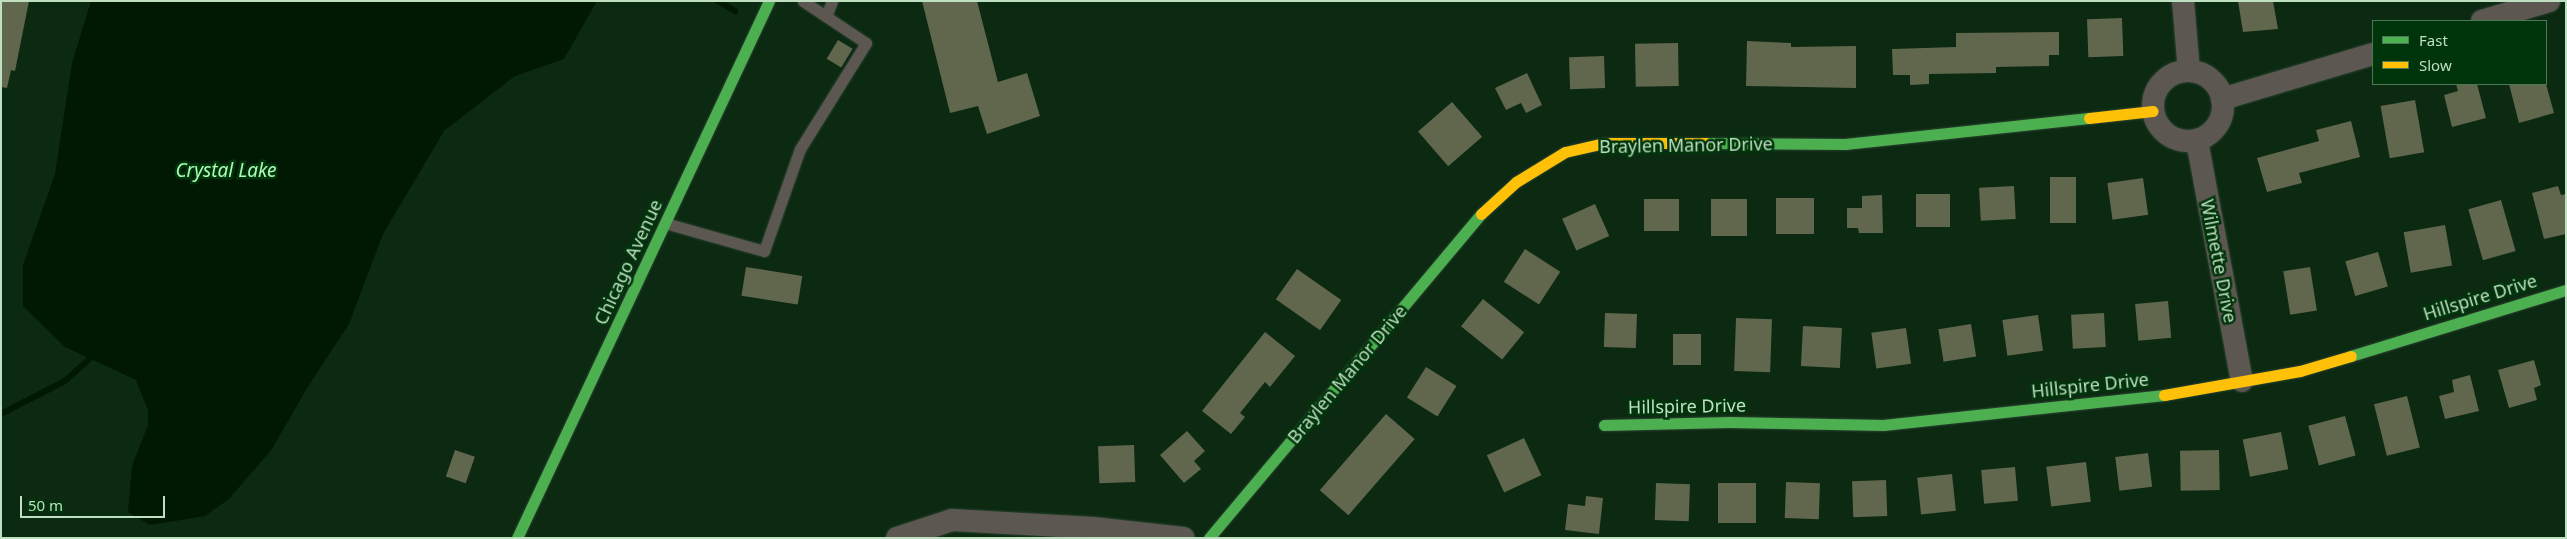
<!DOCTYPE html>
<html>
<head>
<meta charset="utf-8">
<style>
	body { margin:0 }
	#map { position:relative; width:2567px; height:539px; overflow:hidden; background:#0c2912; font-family:"Noto Sans",sans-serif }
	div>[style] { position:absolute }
	.water>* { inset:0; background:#011903 }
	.stream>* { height:5.5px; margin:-2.75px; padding:0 2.75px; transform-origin:2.75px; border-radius:2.75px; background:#011903 }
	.building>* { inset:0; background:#60674d; transform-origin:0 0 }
	.roads { filter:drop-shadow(0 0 1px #2b4430) drop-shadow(0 0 1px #2b4430) }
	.lane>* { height:11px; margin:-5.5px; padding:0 5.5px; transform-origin:5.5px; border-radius:5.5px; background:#5d5752 }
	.street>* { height:22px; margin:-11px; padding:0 11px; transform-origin:11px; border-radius:11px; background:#5d5752 }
	.street>.ring { margin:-11px; padding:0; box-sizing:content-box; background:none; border:22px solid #5d5752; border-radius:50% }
	.fast>* { height:11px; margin:-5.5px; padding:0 5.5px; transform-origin:5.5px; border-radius:5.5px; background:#4caf50 }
	.slow>* { height:11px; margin:-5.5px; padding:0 5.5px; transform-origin:5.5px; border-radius:5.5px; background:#ffc107 }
	span { translate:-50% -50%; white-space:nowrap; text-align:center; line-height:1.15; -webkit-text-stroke:5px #00350b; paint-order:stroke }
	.street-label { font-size:18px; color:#bfdfc1 }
	.water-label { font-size:19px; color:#abfbb2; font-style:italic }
	.frame { position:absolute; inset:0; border:2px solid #bfdfc1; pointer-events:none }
	.legend { position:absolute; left:2372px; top:20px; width:175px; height:65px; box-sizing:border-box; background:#00350b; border:1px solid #4c7954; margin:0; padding:6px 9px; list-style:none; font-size:15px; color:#bfdfc1 }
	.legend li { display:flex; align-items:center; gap:10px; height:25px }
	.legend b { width:25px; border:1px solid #4c7954 }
	.scale { position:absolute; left:20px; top:496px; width:145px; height:22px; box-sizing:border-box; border:2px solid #bfdfc1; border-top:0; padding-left:6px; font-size:15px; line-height:18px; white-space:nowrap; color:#bfdfc1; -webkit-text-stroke:4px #00350b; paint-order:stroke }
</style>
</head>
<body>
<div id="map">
	<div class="water">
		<i style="clip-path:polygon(91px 1px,597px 1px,564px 59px,515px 76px,444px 131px,383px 234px,349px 324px,307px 388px,272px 449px,229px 499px,205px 516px,150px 525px,128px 512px,132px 466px,148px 425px,148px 410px,136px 380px,65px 347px,23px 306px,23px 265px,55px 174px,72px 63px)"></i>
	</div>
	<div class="stream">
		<i style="left:718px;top:1px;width:20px;rotate:30deg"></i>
		<i style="left:1px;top:414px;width:72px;rotate:-27.3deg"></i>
		<i style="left:65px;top:381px;width:39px;rotate:-42deg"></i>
	</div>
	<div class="building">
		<i style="clip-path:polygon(1px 1px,29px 1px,15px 71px,11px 70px,7px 88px,1px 87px)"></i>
		<i style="clip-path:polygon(922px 1px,977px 1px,998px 82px,1027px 73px,1040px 116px,987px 134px,978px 106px,950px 113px)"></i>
		<i style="clip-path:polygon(2238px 1px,2273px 1px,2278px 29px,2243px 32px)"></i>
		<i style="left:2122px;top:18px;width:38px;height:35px;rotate:88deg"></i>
		<i style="clip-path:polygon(2059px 32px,2059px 55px,2049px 55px,2049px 66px,1996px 67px,1996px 73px,1929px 74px,1929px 84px,1910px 85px,1910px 75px,1893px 75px,1892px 49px,1956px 47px,1956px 33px)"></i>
		<i style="left:838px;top:40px;width:17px;height:22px;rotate:31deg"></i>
		<i style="clip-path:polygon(1747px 41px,1791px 43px,1791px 47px,1856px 46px,1856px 88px,1746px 86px)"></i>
		<i style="left:1678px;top:43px;width:43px;height:43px;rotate:89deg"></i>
		<i style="left:1604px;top:56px;width:32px;height:35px;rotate:88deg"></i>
		<i style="clip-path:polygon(1527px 73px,1542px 105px,1526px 113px,1521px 103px,1506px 110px,1495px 88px)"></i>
		<i style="clip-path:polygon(2456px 84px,2477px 84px,2486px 118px,2452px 127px,2444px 95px,2458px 91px)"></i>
		<i style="clip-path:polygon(2509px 84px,2546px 84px,2554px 113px,2519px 123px)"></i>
		<i style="left:2415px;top:100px;width:53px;height:35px;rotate:80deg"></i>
		<i style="left:1452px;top:102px;width:46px;height:45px;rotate:49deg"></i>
		<i style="clip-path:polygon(2351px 121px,2360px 157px,2299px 173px,2302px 183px,2267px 192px,2257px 158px,2319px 141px,2316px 130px)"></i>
		<i style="left:2050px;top:177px;width:26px;height:46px"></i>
		<i style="left:2143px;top:178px;width:37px;height:36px;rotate:82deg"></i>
		<i style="left:2014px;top:186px;width:33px;height:35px;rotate:87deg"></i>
		<i style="clip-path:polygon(2558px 186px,2561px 195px,2566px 194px,2566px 234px,2544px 239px,2532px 193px)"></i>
		<i style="left:1950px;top:194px;width:33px;height:34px;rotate:90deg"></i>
		<i style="clip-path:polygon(1882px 195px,1883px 233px,1859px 233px,1858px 228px,1847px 228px,1847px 208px,1862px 208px,1862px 196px)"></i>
		<i style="left:1814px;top:198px;width:36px;height:38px;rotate:90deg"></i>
		<i style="left:1644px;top:199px;width:35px;height:32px"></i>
		<i style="left:1711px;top:199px;width:36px;height:37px"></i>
		<i style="left:2501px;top:200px;width:53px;height:34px;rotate:74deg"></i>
		<i style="left:1595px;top:204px;width:35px;height:36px;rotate:66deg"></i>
		<i style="left:2445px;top:225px;width:41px;height:42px;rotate:80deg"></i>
		<i style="left:1525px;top:249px;width:42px;height:39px;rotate:33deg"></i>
		<i style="left:2378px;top:252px;width:36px;height:34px;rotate:74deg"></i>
		<i style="left:746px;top:267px;width:57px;height:29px;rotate:9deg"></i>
		<i style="left:2310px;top:267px;width:44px;height:27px;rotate:81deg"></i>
		<i style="left:1297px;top:269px;width:54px;height:37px;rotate:35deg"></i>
		<i style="left:1483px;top:299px;width:53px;height:35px;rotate:39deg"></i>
		<i style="left:2168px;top:301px;width:37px;height:33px;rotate:85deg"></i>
		<i style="left:1605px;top:313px;width:32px;height:34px;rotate:2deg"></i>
		<i style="left:2104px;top:313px;width:34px;height:33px;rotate:87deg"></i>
		<i style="left:2038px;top:315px;width:36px;height:36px;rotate:82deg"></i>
		<i style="left:1736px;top:318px;width:36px;height:53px;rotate:2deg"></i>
		<i style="left:1971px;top:324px;width:33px;height:33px;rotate:81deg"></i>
		<i style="left:1803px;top:326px;width:39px;height:40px;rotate:3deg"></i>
		<i style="left:1906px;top:328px;width:36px;height:35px;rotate:82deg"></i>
		<i style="clip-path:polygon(1265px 332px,1295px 356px,1270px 387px,1265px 382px,1240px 413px,1245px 417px,1231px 434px,1202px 411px)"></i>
		<i style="left:1673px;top:334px;width:28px;height:31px"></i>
		<i style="clip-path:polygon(2534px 360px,2541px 385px,2534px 388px,2537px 400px,2509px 408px,2498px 370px)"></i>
		<i style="left:1426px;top:367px;width:36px;height:36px;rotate:32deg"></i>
		<i style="clip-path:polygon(2470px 375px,2479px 411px,2445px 419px,2439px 396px,2454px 392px,2452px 380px)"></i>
		<i style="left:2407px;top:396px;width:53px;height:34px;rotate:76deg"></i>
		<i style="left:1386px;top:414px;width:38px;height:101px;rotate:41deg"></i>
		<i style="left:2345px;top:416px;width:41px;height:38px;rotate:75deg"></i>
		<i style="clip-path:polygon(1187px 431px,1205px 451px,1194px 461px,1201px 469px,1184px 483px,1160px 455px)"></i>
		<i style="left:2281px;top:432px;width:38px;height:39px;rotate:79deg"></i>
		<i style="left:1524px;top:438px;width:41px;height:41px;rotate:65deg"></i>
		<i style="left:1134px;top:445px;width:37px;height:36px;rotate:88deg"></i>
		<i style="left:455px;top:450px;width:21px;height:28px;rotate:19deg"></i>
		<i style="left:2219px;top:450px;width:40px;height:39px;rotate:89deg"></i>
		<i style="left:2148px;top:453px;width:34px;height:33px;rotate:83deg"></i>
		<i style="left:2086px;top:462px;width:40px;height:40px;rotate:83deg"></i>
		<i style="left:2015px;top:467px;width:34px;height:34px;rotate:85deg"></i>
		<i style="left:1952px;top:474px;width:37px;height:35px;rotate:84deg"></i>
		<i style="left:1886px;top:480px;width:36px;height:34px;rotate:88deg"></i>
		<i style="left:1786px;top:482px;width:34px;height:36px;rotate:2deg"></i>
		<i style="left:1656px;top:483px;width:34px;height:37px;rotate:2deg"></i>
		<i style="left:1718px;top:483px;width:38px;height:40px"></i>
		<i style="clip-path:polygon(1586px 496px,1603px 498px,1599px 534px,1565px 530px,1568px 504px,1585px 506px)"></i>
	</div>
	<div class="roads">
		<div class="lane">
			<i style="left:826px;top:16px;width:16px;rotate:-68deg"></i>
			<i style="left:665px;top:223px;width:103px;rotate:15.8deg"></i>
			<i style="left:764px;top:251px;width:108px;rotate:-70.6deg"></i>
			<i style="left:800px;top:149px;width:125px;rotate:-58.1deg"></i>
			<i style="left:866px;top:43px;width:76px;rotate:-146.3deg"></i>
		</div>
		<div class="street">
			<i style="left:2183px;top:1px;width:70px;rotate:85.1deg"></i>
			<i style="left:2482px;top:21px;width:70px;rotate:-16.6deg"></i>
			<i class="ring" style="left:2153px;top:71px;width:48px;height:48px"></i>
			<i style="left:2222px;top:99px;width:158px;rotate:-16.6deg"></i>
			<i style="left:2197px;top:141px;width:244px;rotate:79.4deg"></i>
			<i style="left:897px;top:538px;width:58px;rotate:-18.1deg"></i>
			<i style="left:952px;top:520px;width:141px;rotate:3.2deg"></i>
			<i style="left:1093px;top:528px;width:91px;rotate:6.3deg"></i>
		</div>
		<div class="fast">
			<i style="left:1706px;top:143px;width:139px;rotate:0.4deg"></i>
			<i style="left:1845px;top:144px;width:245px;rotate:-6.1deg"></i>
			<i style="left:2351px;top:356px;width:225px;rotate:-17.1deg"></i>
			<i style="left:1604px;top:425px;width:125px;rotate:-1.4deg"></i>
			<i style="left:1729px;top:422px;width:154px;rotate:1.1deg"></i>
			<i style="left:1883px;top:425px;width:283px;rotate:-6.1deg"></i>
			<i style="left:517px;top:538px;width:593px;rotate:-64.86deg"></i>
			<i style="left:1209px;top:538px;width:423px;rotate:-50deg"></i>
		</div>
		<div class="slow">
			<i style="left:2089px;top:118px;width:64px;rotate:-6.2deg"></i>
			<i style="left:1481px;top:214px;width:47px;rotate:-42.4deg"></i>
			<i style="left:1516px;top:182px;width:57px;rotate:-31.5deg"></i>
			<i style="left:1565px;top:152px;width:41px;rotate:-12.7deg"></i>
			<i style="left:1605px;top:143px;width:101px"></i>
			<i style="left:2164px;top:395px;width:138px;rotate:-10deg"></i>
			<i style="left:2300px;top:371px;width:53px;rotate:-16.4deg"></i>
		</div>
	</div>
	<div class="street-label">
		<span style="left:1686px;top:145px;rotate:-1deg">Braylen Manor Drive</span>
		<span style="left:2219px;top:261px;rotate:79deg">Wilmette Drive</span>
		<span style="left:628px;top:262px;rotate:-65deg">Chicago Avenue</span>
		<span style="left:2480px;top:297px;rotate:-17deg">Hillspire Drive</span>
		<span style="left:1347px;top:374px;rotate:-50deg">Braylen Manor Drive</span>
		<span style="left:2090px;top:385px;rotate:-6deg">Hillspire Drive</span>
		<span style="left:1687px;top:406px;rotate:-1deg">Hillspire Drive</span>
	</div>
	<div class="water-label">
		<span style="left:226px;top:171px">Crystal Lake</span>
	</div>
	<div class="frame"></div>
	<ul class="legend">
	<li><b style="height:6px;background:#4caf50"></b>Fast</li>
	<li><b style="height:6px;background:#ffc107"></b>Slow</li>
	</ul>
	<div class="scale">50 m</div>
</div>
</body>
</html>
